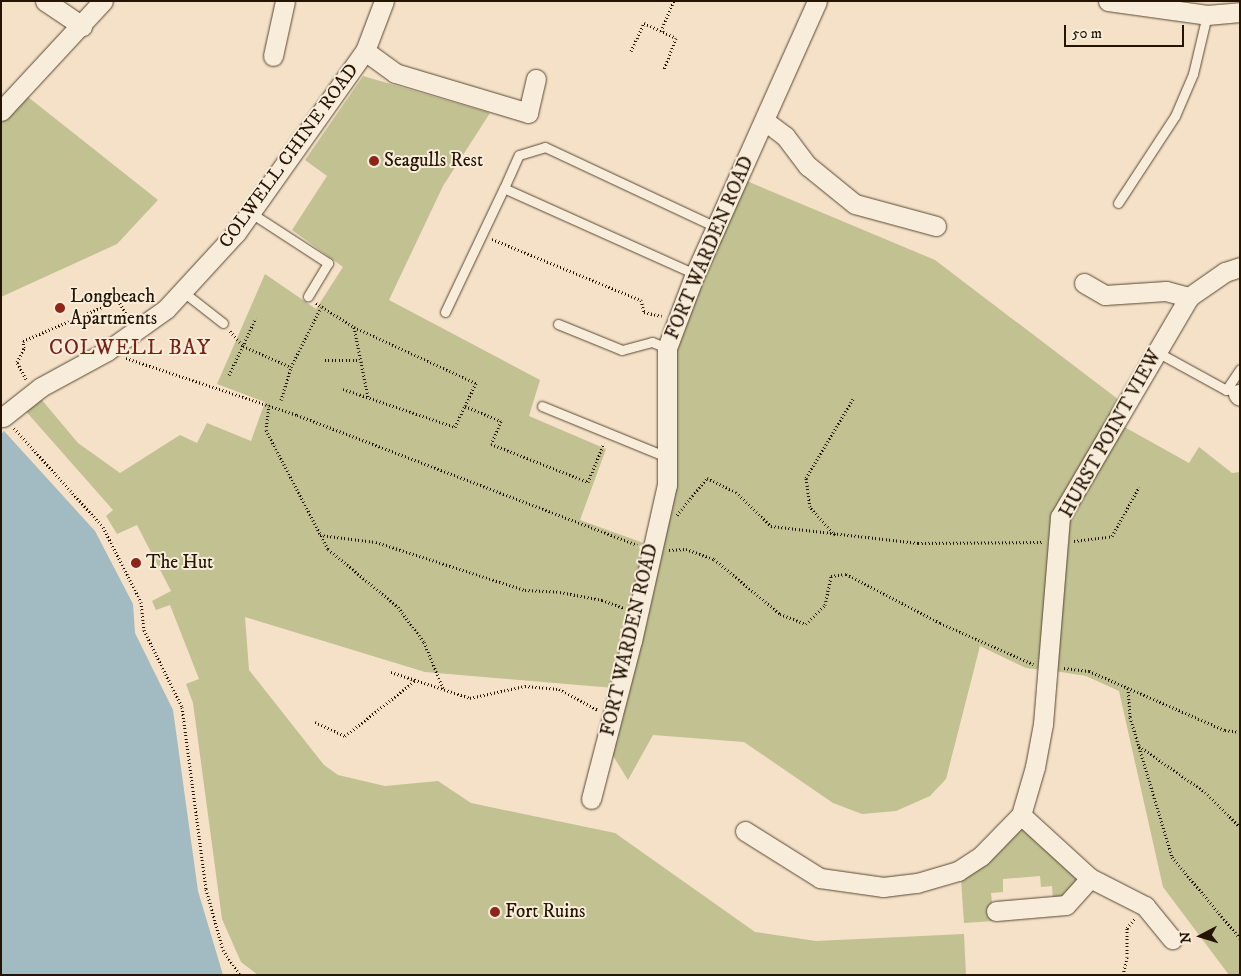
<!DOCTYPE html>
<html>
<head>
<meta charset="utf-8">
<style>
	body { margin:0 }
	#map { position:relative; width:1241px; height:976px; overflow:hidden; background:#f4e1c7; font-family:"IM FELL DW Pica",serif }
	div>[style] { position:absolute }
	.green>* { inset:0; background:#c1c192 }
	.water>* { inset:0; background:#a2bac1 }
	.path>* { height:3px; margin-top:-1.5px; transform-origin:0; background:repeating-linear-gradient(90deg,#251402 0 1px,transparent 0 3.5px) }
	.roads { filter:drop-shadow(0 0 1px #594733) drop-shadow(0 0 1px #594733) }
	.lane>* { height:9px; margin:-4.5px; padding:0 4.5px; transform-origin:4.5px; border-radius:4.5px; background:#f8ecdb }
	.street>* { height:19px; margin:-9.5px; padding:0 9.5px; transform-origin:9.5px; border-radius:9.5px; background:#f8ecdb }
	.dots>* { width:14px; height:14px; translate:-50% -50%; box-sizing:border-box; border:2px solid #f8ecdb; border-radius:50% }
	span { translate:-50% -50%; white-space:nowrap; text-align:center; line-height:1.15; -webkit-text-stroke:4px #f8ecdb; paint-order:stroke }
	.street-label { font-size:19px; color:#251402 }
	.poi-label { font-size:19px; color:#251402 }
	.left { translate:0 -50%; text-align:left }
	.quarter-label { font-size:21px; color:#7a1f14; letter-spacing:1px }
	.frame { position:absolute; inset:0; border:2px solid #251402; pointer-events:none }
	.north { position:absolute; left:1176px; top:911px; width:50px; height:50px; -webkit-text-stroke:4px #f8ecdb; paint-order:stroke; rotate:265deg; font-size:14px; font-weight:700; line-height:20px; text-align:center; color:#251402 }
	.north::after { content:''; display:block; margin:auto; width:18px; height:22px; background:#251402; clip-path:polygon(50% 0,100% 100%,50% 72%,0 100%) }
	.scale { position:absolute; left:1064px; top:25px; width:120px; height:22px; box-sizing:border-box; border:2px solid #251402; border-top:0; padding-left:6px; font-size:15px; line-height:18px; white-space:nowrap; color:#251402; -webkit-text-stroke:4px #f8ecdb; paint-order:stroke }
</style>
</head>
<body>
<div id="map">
	<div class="green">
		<i style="clip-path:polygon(363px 76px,490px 113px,443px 186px,389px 300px,540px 380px,529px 416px,606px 449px,580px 520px,649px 545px,654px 565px,671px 348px,742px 179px,935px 260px,1123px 403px,1056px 515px,1042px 670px,1026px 668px,980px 646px,946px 779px,930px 796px,896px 811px,862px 814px,833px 803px,744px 742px,653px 735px,628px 780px,612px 754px,626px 689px,425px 672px,245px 617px,249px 670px,324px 765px,338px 775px,385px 786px,438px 781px,471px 803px,615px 833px,755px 932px,816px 941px,964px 934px,966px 975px,258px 975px,241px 962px,222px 919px,193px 703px,186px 684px,199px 679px,170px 605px,156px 610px,152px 601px,171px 591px,137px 525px,117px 534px,106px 516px,113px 510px,23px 408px,41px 399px,78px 443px,120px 473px,180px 435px,197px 443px,207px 423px,251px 441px,265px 402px,217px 384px,265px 274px,316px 309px,343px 267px,292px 230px,327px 176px,305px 160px)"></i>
		<i style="clip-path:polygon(23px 93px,158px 200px,117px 244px,1px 297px,1px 116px)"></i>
		<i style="clip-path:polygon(1119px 424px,1189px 463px,1199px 447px,1232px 473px,1240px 472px,1240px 975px,1229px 975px,1163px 887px,1119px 691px,1086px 676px,1049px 670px,1064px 518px)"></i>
		<i style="clip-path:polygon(1022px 827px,1080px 880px,1063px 900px,1053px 902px,1052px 886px,1041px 887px,1040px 876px,1003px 879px,1003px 892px,991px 893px,994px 921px,964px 923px,961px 879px)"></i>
	</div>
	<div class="water">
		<i style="clip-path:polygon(4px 431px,95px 531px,133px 604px,135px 633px,173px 710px,198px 891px,223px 975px,1px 975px,1px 434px)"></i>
	</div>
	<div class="path">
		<i style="left:661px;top:31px;width:33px;rotate:-67deg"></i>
		<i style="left:631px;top:51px;width:31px;rotate:-65deg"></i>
		<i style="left:644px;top:23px;width:35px;rotate:25deg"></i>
		<i style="left:676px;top:38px;width:33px;rotate:111deg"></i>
		<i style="left:492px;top:239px;width:161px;rotate:22.3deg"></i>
		<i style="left:641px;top:300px;width:12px;rotate:76deg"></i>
		<i style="left:644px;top:312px;width:18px;rotate:13deg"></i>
		<i style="left:316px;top:303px;width:45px;rotate:32.3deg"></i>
		<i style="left:354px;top:327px;width:134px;rotate:24.7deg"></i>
		<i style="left:476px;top:383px;width:25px;rotate:116deg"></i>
		<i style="left:354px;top:327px;width:71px;rotate:78.7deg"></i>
		<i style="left:230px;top:331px;width:20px;rotate:49deg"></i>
		<i style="left:243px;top:346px;width:52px;rotate:23.6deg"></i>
		<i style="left:291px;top:367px;width:67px;rotate:-63.4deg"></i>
		<i style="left:126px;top:358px;width:180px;rotate:18.4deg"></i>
		<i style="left:297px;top:415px;width:364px;rotate:20.9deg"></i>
		<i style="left:325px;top:360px;width:35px"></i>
		<i style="left:229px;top:375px;width:63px;rotate:-64.7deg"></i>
		<i style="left:26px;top:379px;width:19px;rotate:-118deg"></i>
		<i style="left:17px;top:362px;width:16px;rotate:-63deg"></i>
		<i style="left:24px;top:348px;width:7px;rotate:-98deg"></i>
		<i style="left:23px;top:341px;width:103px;rotate:-23.3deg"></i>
		<i style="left:118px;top:300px;width:20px;rotate:60deg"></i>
		<i style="left:343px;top:389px;width:118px;rotate:18.7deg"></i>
		<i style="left:455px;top:427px;width:23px;rotate:-65deg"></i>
		<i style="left:465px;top:406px;width:39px;rotate:23deg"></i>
		<i style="left:501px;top:421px;width:25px;rotate:113deg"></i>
		<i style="left:491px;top:444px;width:104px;rotate:21.4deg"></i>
		<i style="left:588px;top:482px;width:42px;rotate:-67.7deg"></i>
		<i style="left:281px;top:400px;width:34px;rotate:-73deg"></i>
		<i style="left:269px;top:405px;width:25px;rotate:97deg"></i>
		<i style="left:266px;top:430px;width:134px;rotate:62.5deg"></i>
		<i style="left:328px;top:549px;width:91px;rotate:39.6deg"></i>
		<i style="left:398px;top:607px;width:44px;rotate:53.4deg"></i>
		<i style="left:424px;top:642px;width:50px;rotate:67.6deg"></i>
		<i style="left:14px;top:428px;width:133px;rotate:48deg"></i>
		<i style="left:103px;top:527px;width:84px;rotate:63.1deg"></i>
		<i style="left:141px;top:602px;width:28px;rotate:84deg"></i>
		<i style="left:144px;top:630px;width:86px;rotate:63.7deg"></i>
		<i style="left:182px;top:707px;width:184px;rotate:82.5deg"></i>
		<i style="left:206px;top:889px;width:63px;rotate:74.4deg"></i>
		<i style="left:223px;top:950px;width:30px;rotate:56deg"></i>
		<i style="left:677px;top:515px;width:48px;rotate:-51deg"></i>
		<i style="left:707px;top:478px;width:32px;rotate:26deg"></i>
		<i style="left:736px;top:492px;width:49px;rotate:44.2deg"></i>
		<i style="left:771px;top:526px;width:148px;rotate:6.6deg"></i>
		<i style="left:918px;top:543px;width:125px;rotate:-0.5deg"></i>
		<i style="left:320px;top:535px;width:56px;rotate:7.1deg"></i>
		<i style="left:376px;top:542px;width:157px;rotate:17.9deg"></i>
		<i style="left:525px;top:590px;width:35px;rotate:3deg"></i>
		<i style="left:560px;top:592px;width:43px;rotate:10.8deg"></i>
		<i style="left:602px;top:600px;width:23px;rotate:20deg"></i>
		<i style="left:835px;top:535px;width:38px;rotate:-132deg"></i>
		<i style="left:810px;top:507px;width:29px;rotate:-98deg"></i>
		<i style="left:806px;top:478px;width:92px;rotate:-59.3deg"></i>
		<i style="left:1074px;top:541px;width:38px;rotate:-7deg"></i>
		<i style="left:1112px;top:536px;width:56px;rotate:-61.1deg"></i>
		<i style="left:669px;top:550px;width:17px;rotate:-3deg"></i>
		<i style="left:686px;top:549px;width:30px;rotate:20deg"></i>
		<i style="left:714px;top:559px;width:86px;rotate:39.8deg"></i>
		<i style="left:780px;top:614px;width:28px;rotate:21deg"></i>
		<i style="left:806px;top:624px;width:27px;rotate:-45deg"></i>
		<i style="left:825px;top:605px;width:30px;rotate:-78deg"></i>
		<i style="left:831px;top:576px;width:15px;rotate:-8deg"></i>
		<i style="left:846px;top:574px;width:106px;rotate:27.5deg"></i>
		<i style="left:940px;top:623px;width:102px;rotate:23.8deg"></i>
		<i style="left:1064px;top:668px;width:25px;rotate:7deg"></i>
		<i style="left:1089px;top:671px;width:148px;rotate:23.5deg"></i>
		<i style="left:1225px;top:730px;width:15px;rotate:8deg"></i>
		<i style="left:391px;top:672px;width:83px;rotate:18.2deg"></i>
		<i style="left:470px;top:698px;width:56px;rotate:-12.3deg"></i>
		<i style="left:525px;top:686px;width:34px;rotate:5deg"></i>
		<i style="left:559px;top:689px;width:44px;rotate:28.3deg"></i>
		<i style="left:1128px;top:688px;width:29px;rotate:86deg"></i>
		<i style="left:1130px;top:717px;width:146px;rotate:73.3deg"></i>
		<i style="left:1172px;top:857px;width:106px;rotate:50deg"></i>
		<i style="left:315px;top:722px;width:33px;rotate:25deg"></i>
		<i style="left:345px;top:736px;width:90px;rotate:-38.3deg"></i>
		<i style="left:1139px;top:746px;width:80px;rotate:34.9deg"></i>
		<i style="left:1205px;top:792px;width:49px;rotate:45deg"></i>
		<i style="left:1123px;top:975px;width:18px;rotate:-77deg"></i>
		<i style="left:1127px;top:957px;width:29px;rotate:-90deg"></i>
		<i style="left:1127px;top:928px;width:13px;rotate:-51deg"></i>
	</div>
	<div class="roads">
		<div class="lane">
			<i style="left:1118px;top:203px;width:104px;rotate:-56.8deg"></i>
			<i style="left:1175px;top:116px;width:46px;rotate:-66.8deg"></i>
			<i style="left:1193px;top:74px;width:61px;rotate:-76.7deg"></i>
			<i style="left:251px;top:213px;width:92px;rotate:33deg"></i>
			<i style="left:328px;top:263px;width:39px;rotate:121deg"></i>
			<i style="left:695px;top:274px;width:209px;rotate:-155.8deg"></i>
			<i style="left:504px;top:188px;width:36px;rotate:-66deg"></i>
			<i style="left:519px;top:155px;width:27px;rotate:-17deg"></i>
			<i style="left:545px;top:147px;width:189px;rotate:25.1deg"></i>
			<i style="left:182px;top:291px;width:52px;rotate:38deg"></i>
			<i style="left:445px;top:312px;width:137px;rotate:-64.6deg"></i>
			<i style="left:558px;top:324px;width:69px;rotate:22.1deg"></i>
			<i style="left:622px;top:350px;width:31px;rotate:-15deg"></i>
			<i style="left:652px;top:342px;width:16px;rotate:22deg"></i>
			<i style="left:1157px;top:352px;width:79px;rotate:28.8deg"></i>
			<i style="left:1226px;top:390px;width:25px;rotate:-56deg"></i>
			<i style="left:542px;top:406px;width:135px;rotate:22.2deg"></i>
		</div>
		<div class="street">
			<i style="left:45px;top:1px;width:45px;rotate:34deg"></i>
			<i style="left:1108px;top:1px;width:100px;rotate:8deg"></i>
			<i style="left:1207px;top:15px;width:33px;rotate:-5deg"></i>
			<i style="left:365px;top:51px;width:37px;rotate:36deg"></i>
			<i style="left:395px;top:73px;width:139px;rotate:16.7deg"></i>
			<i style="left:528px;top:113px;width:35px;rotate:-77deg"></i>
			<i style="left:273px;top:56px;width:56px;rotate:-77.7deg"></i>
			<i style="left:1px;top:111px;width:150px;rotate:-47.2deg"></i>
			<i style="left:765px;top:121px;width:25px;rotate:37deg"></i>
			<i style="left:785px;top:136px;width:38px;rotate:53deg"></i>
			<i style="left:808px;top:166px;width:60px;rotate:39deg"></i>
			<i style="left:855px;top:204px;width:84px;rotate:15.2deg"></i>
			<i style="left:1084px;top:283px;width:24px;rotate:30deg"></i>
			<i style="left:1105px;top:295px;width:61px;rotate:-3.8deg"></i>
			<i style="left:1166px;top:291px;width:24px;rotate:15deg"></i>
			<i style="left:1238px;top:394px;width:3px;rotate:45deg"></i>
			<i style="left:3px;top:417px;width:48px;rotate:-38.3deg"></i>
			<i style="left:41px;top:387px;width:75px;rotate:-28.6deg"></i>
			<i style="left:107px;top:351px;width:72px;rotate:-35.4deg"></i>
			<i style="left:166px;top:309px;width:103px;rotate:-47.4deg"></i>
			<i style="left:236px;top:233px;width:223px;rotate:-54.7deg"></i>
			<i style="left:365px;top:51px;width:53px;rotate:-69.2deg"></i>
			<i style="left:591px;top:799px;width:163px;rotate:-75.5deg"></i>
			<i style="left:632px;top:641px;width:160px;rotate:-77.4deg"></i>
			<i style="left:667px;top:485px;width:137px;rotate:-90deg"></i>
			<i style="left:667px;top:348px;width:79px;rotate:-69.3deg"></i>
			<i style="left:695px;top:274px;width:299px;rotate:-65.9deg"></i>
			<i style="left:1021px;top:815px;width:93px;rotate:42.4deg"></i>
			<i style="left:1090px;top:878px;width:62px;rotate:27deg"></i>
			<i style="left:1145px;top:906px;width:43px;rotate:50.7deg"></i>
			<i style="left:745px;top:831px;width:89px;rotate:32.1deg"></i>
			<i style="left:820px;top:878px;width:64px;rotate:8.1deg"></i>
			<i style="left:883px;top:887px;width:34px;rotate:-7deg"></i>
			<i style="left:917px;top:883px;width:43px;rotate:-16.3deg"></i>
			<i style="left:958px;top:871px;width:27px;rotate:-33deg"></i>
			<i style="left:981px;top:856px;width:57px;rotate:-45.7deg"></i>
			<i style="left:1021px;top:815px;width:50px;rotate:-73.7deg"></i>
			<i style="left:1035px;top:767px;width:44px;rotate:-79.5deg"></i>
			<i style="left:1043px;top:724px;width:208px;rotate:-85.3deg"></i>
			<i style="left:1060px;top:517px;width:255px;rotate:-59.6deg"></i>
			<i style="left:1189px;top:297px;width:44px;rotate:-34.8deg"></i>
			<i style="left:1225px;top:272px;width:16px;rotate:-18deg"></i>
			<i style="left:996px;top:911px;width:70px;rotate:-4.9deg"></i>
			<i style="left:1066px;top:905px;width:36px;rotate:-48deg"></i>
		</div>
	</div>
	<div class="dots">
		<i style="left:374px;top:161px;background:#8f2418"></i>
		<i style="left:60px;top:308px;background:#8f2418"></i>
		<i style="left:136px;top:563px;background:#8f2418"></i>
		<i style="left:495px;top:912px;background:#8f2418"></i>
	</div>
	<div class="street-label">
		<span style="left:289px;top:156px;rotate:-54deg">COLWELL CHINE ROAD</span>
		<span style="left:710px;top:248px;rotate:-67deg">FORT WARDEN ROAD</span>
		<span style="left:1111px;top:434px;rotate:-61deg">HURST POINT VIEW</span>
		<span style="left:630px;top:640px;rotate:-77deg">FORT WARDEN ROAD</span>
	</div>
	<div class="poi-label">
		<span class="left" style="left:384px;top:161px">Seagulls Rest</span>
		<span class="left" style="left:70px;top:308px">Longbeach<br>Apartments</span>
		<span class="left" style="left:146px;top:563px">The Hut</span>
		<span class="left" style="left:505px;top:912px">Fort Ruins</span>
	</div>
	<div class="quarter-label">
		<span style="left:130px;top:348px">COLWELL BAY</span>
	</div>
	<div class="frame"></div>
	<div class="north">N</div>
	<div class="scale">50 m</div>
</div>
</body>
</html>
